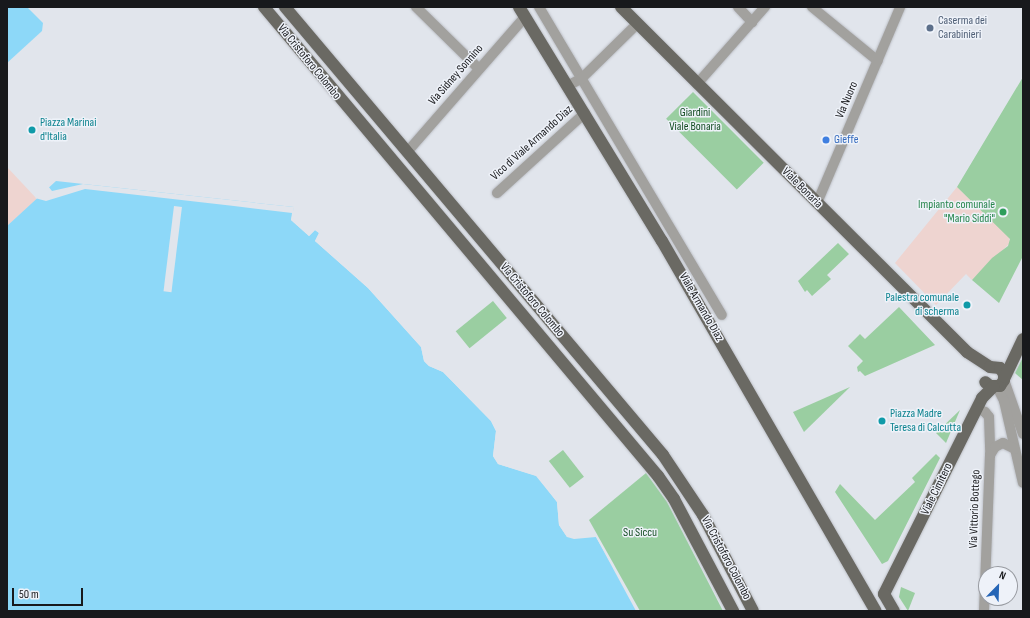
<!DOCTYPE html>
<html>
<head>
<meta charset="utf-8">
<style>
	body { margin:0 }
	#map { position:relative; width:1030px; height:618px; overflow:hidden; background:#e1e5ec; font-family:"Sofia Sans Condensed",sans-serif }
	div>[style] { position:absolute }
	.industrial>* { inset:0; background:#eed4d0 }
	.green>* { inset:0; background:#9acea1; transform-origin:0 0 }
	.water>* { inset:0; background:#8dd8f8 }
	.pier>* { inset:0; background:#e1e5ec; transform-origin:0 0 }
	.roads { filter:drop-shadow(0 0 1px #bdc0c7) drop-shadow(0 0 1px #bdc0c7) }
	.minor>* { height:10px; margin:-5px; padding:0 5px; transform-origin:5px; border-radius:5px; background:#a2a19e }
	.major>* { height:12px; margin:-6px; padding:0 6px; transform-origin:6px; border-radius:6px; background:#6a6963 }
	.dots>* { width:11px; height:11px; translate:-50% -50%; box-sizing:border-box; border:2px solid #eef2f9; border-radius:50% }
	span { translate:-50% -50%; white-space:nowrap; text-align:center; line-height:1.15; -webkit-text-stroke:3px #eef2f9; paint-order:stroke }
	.service-label { font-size:12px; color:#4e5e75 }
	.left { translate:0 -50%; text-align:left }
	.street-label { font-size:12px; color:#18191c }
	.park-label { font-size:12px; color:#134d22 }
	.culture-label { font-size:12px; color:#0d838f }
	.right { translate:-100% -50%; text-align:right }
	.shop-label { font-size:12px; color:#366cbe }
	.leisure-label { font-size:12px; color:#27864d }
	.frame { position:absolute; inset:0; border:8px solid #18191c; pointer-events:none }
	.north { position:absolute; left:978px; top:566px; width:40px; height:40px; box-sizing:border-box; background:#eef2f9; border:1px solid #989ba1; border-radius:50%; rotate:23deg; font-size:11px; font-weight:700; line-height:16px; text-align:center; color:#18191c }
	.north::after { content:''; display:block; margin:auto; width:14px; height:18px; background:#2565b6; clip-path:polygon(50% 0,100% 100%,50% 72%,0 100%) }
	.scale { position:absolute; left:12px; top:588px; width:71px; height:18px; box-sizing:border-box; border:2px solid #18191c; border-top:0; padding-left:5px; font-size:12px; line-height:14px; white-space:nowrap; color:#18191c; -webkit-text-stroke:3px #eef2f9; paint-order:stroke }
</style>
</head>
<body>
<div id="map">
	<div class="industrial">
		<i style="clip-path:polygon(7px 167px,37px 199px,7px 226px)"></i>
		<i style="clip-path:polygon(957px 187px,1009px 237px,1010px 243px,972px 280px,966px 274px,936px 305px,895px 263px)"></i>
	</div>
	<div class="green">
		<i style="clip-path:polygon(1023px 77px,1023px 256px,999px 303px,972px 280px,992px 258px,1008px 246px,1010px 239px,957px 187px)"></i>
		<i style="left:693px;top:92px;width:100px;height:38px;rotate:45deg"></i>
		<i style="clip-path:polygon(838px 243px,849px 254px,827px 275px,831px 279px,812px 296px,807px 290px,805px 292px,798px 281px)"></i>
		<i style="left:493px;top:301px;width:22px;height:48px;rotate:51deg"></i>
		<i style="clip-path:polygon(899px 307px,935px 345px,865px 376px,860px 371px,858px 372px,857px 367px,863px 361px,848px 346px,860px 334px,865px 339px)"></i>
		<i style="clip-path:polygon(1023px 357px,1023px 380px,1015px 373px)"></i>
		<i style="clip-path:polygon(850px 387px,804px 432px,793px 412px)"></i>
		<i style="clip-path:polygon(960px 410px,946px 443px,936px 433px)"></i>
		<i style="left:563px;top:450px;width:34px;height:18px;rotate:52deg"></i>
		<i style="clip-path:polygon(936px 454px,940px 458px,888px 561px,882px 564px,835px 492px,840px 484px,875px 520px,915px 482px,912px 478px)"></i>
		<i style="clip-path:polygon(646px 473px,667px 502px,723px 611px,640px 611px,589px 520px)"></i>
		<i style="clip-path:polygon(901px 587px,915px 593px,908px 611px,899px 597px)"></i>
	</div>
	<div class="water">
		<i style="clip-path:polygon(7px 7px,27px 7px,43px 23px,42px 31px,7px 63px)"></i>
		<i style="clip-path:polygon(56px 181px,294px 207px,291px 220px,309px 236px,315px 230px,319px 233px,315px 241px,368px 288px,421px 347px,424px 361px,429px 366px,443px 372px,491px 421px,496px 431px,493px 456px,498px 464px,536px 476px,557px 502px,559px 525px,567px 537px,596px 537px,636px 611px,7px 611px,7px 226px)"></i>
	</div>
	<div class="pier">
		<i style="clip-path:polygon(83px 184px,294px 207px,293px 219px,309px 234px,315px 228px,320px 232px,317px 241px,368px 285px,418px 340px,423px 346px,426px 360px,445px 371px,492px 420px,498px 431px,495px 456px,500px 462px,538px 474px,559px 501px,561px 524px,568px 536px,597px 536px,638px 611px,596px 537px,574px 539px,567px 537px,559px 525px,557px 502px,537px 476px,498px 464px,493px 456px,496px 431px,491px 421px,443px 372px,429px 366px,424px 361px,421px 347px,368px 288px,315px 241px,319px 233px,315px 230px,309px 236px,291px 220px,292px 213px,234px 206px,85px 189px,46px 201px,35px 198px,48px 186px,52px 191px)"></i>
		<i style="left:174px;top:206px;width:8px;height:86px;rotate:7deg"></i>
	</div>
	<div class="roads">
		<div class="minor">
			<i style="left:416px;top:7px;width:88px;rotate:44.5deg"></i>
			<i style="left:539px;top:7px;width:358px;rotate:59.3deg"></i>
			<i style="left:738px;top:7px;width:21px;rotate:47deg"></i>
			<i style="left:812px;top:7px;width:85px;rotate:39.3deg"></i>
			<i style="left:697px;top:84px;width:103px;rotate:-48.6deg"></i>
			<i style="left:567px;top:86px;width:16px;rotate:-27deg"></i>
			<i style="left:581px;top:79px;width:78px;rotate:-44.5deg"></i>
			<i style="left:408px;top:151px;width:178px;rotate:-48.9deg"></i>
			<i style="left:497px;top:193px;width:119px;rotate:-42.3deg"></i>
			<i style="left:817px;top:203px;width:213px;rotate:-67deg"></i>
			<i style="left:1004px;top:380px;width:57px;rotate:70.6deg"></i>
			<i style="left:997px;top:387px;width:16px;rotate:63deg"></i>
			<i style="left:1004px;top:401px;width:84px;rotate:77deg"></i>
			<i style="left:977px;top:408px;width:9px;rotate:27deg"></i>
			<i style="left:985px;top:412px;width:6px;rotate:51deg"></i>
			<i style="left:989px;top:417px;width:38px;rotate:88deg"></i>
			<i style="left:990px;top:455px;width:156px;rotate:92.2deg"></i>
			<i style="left:990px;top:455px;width:9px;rotate:-58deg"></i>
			<i style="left:995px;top:447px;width:9px;rotate:-27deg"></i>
			<i style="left:1003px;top:443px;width:13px;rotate:27deg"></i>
		</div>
		<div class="major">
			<i style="left:264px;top:7px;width:613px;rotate:49.97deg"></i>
			<i style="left:658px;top:476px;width:28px;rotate:55deg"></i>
			<i style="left:674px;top:499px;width:127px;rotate:62.2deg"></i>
			<i style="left:285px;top:7px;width:586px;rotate:49.84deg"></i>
			<i style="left:663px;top:455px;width:72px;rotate:56.3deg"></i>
			<i style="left:703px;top:515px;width:108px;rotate:62.5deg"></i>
			<i style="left:519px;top:7px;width:274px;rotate:58.6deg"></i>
			<i style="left:662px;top:241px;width:427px;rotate:60deg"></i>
			<i style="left:621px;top:7px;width:489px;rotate:44.9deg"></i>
			<i style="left:967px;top:352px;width:27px;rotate:33deg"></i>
			<i style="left:990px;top:367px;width:10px;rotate:6deg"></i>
			<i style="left:1000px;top:368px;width:7px;rotate:56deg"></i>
			<i style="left:1004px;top:374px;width:6px;rotate:90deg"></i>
			<i style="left:1004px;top:380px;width:7px;rotate:124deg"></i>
			<i style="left:1000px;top:386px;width:10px;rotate:180deg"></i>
			<i style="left:990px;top:386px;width:6px;rotate:-141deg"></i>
			<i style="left:1005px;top:377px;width:42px;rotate:-64.7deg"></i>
			<i style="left:884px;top:594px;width:219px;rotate:-63.4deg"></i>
			<i style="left:982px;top:398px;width:16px;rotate:-45deg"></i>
			<i style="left:884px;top:594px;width:20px;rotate:60deg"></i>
		</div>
	</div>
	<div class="dots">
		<i style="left:930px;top:28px;background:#5c6f8a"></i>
		<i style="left:32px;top:130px;background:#0f9aa8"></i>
		<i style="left:826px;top:140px;background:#3f7fe0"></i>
		<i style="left:1003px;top:212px;background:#2e9e5b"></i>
		<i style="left:967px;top:305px;background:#0f9aa8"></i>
		<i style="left:882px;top:421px;background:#0f9aa8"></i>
	</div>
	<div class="service-label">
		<span class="left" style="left:938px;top:28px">Caserma dei<br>Carabinieri</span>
	</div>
	<div class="street-label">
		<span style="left:309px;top:62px;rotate:51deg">Via Cristoforo Colombo</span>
		<span style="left:456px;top:75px;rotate:-49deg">Via Sidney Sonnino</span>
		<span style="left:847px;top:100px;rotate:-67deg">Via Nuoro</span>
		<span style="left:532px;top:143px;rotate:-42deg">Vico di Viale Armando Diaz</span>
		<span style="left:802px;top:188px;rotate:45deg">Viale Bonaria</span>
		<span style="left:532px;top:300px;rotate:50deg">Via Cristoforo Colombo</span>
		<span style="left:701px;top:307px;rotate:60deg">Viale Armando Diaz</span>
		<span style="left:937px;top:489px;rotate:-64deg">Viale Cimitero</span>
		<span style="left:975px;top:509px;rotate:-88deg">Via Vittorio Bottego</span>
		<span style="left:726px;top:558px;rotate:62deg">Via Cristoforo Colombo</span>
	</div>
	<div class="park-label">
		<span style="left:695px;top:120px">Giardini<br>Viale Bonaria</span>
		<span style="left:640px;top:533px">Su Siccu</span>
	</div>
	<div class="culture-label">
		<span class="left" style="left:40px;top:130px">Piazza Marinai<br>d'Italia</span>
		<span class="right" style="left:959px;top:305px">Palestra comunale<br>di scherma</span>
		<span class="left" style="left:890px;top:421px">Piazza Madre<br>Teresa di Calcutta</span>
	</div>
	<div class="shop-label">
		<span class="left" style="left:834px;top:140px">Gieffe</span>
	</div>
	<div class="leisure-label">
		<span class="right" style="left:995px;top:212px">Impianto comunale<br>"Mario Siddi"</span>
	</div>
	<div class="frame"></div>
	<div class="north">N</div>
	<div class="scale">50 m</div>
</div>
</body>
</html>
